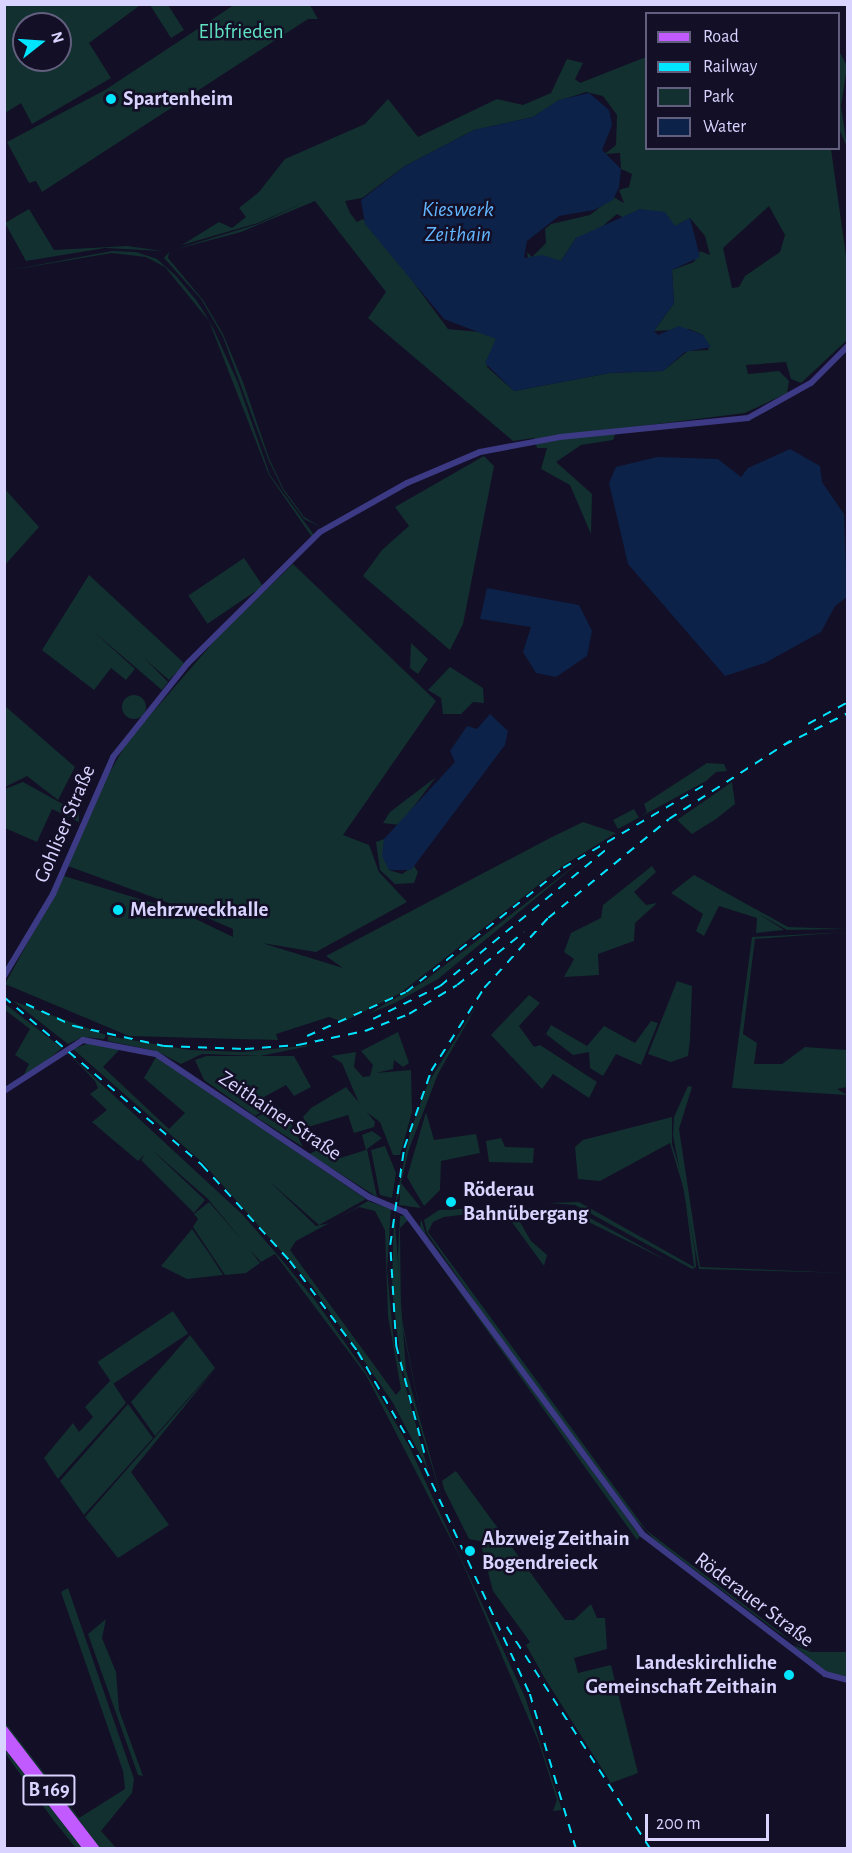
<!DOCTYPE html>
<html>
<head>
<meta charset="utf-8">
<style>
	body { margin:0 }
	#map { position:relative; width:852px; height:1853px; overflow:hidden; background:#130f26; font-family:"Alegreya Sans",sans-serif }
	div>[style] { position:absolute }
	.green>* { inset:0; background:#12302f; transform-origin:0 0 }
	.round { border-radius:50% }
	.water>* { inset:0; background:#0c2248 }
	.minor>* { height:6px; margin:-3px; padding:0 3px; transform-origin:3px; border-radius:3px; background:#3d3a85 }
	.major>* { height:8px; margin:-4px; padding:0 4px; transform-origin:4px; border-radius:4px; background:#c25bff }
	.rail>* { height:1.5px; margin-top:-0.75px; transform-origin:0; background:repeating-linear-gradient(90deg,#00e5ff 0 9px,transparent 0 17px) }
	.dots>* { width:16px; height:16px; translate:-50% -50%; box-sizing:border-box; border:3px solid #130f26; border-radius:50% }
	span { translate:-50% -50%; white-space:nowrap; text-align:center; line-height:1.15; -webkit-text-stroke:5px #130f26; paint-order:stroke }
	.shield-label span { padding:2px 4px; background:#130f26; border:2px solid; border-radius:4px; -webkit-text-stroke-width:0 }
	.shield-label { font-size:20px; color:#d9d4ff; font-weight:700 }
	.park-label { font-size:21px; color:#5fe0c0 }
	.poi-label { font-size:21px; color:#d9d4ff; font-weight:700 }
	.left { translate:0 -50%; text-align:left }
	.right { translate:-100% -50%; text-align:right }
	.street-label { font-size:21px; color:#d9d4ff }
	.water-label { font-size:22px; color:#62b6ff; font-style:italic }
	.frame { position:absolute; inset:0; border:6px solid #d9d4ff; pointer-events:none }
	.legend { position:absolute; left:645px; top:12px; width:195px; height:138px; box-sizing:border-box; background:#130f26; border:2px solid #625e7d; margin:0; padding:8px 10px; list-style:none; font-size:18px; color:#d9d4ff }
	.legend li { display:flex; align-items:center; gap:12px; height:30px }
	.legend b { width:30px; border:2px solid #625e7d }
	.north { position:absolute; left:12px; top:12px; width:60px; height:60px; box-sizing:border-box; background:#130f26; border:2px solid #625e7d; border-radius:50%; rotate:73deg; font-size:16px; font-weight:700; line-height:24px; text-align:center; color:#d9d4ff }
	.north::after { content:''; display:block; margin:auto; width:21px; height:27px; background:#00e5ff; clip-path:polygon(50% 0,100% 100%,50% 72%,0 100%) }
	.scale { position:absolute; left:645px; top:1814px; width:124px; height:27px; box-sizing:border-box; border:3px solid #d9d4ff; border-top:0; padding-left:8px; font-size:18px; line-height:21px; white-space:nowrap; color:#d9d4ff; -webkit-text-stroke:4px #130f26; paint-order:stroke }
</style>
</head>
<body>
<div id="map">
	<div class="green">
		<i style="clip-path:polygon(evenodd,5px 4px,138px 4px,139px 6px,89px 43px,111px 78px,32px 124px,21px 103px,5px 113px,5px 4px,24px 24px,60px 24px,60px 60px,24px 60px,24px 24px)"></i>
		<i style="clip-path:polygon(150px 5px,168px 5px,184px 30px,171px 38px)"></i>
		<i style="clip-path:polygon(234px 5px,310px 5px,318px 19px,308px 19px,42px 192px,36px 181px,29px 183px,7px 142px,105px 90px)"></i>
		<i style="clip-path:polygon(839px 51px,847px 66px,841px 106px,847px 147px,839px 129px)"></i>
		<i style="clip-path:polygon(evenodd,646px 57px,646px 148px,831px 149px,847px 263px,847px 340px,801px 383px,791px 379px,786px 362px,746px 365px,748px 374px,779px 371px,789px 381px,787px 393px,745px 413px,617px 429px,613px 440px,581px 445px,556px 462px,592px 494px,591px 534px,570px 485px,541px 469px,547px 448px,537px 448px,534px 438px,513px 441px,368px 318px,386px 292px,315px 201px,241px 232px,173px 250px,258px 224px,307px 201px,258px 223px,182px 245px,219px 222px,232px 228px,246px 217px,239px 208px,259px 192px,285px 159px,365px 124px,388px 99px,418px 137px,497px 99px,523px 105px,551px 93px,567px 59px,583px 63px,575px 79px,580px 83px,646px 57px,586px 92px,603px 96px,617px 115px,616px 145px,605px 154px,620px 153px,621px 169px,632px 174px,629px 187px,619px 190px,624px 203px,613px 197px,590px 215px,551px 224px,545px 229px,546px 243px,532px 257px,527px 252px,528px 258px,561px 261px,576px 238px,592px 235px,617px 214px,624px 218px,640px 209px,675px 226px,690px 218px,705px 236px,710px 255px,700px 251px,694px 262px,672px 270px,674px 303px,654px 331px,689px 329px,703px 335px,709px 350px,688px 351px,663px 371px,610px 373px,514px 391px,487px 367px,496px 339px,490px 333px,448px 329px,388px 248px,363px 219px,357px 222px,350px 213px,345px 201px,362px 198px,405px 166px,474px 130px,533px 117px,558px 101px,586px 92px,646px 57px,769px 206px,785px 235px,780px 252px,745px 276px,739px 287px,732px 288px,723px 248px,769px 206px)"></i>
		<i style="clip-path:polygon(29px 209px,54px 250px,127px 246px,163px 251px,105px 248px,26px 261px,5px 223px)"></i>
		<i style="clip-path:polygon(112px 251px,136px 252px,157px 259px,176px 276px,196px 300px,204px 312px,214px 330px,238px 383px,270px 475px,314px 535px,312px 537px,269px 475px,209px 321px,165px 267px,146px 257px,112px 253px,5px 271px)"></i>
		<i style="clip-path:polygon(169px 252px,168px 258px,203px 300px,223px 334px,243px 382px,269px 458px,283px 488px,304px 517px,321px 527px,304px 519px,283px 490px,268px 459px,223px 337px,201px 299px,164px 258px)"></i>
		<i style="clip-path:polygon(484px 456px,494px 466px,463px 624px,450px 650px,363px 576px,382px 550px,409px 526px,395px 507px)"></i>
		<i style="clip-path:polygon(4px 488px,39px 527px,5px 565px,4px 565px)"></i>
		<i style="left:244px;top:558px;width:34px;height:67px;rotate:56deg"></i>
		<i style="clip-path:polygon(293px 564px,436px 701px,343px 835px,369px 845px,379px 872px,407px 902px,316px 952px,262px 943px,343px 968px,326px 956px,550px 838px,583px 822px,616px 833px,564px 865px,399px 994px,343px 1022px,329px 1017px,276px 1034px,278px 1040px,129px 1036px,5px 984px,64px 876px,179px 911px,233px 937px,233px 929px,196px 913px,68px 866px,92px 803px,127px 742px,222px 632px)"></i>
		<i style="clip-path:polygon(89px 575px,185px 664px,169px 680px,145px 659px,168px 682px,162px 690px,93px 631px,135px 669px,126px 680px,111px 668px,94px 690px,42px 650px)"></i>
		<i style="clip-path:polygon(411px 643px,428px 659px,418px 674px,410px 668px)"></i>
		<i style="clip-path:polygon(450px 667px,483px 688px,484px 703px,473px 702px,461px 714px,443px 714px,441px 698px,428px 690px)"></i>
		<i class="round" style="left:122px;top:695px;width:24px;height:24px"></i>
		<i style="clip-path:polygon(5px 706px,75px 767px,58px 800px,27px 776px,5px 787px)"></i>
		<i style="clip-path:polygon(707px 763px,724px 764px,727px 771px,716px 772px,706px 781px,618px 829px,613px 820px,634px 809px,639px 818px,647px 812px,644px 804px)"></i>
		<i style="clip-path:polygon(436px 777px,400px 825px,383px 823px,390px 812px)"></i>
		<i style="clip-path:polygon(23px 782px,79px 813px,79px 822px,52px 809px,37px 842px,5px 828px,5px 789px)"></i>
		<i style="clip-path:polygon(732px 782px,735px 804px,716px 819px,692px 834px,677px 820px)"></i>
		<i style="clip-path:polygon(384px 839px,389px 870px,402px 874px,414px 866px,418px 872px,414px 883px,395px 884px,380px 870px,376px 842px)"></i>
		<i style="clip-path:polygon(582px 860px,438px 979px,395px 1003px,368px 1014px,423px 982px)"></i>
		<i style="clip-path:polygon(652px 866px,656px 872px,634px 892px,646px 905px,657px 903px,635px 923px,634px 941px,598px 954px,599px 975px,564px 977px,574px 959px,564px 952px,571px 933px,601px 918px,603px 905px)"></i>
		<i style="clip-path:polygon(694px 875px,788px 927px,847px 929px,787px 930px,759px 914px,784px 930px,756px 933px,757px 918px,719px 906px,704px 936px,696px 931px,703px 914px,671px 893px)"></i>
		<i style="clip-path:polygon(847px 932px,755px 939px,743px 1034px,757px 1043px,754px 1064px,782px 1064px,805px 1047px,847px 1050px,847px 1087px,837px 1089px,847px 1095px,732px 1088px,752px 937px)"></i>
		<i style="clip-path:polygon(677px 981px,692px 986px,690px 1040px,688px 1056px,671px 1062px,648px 1054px)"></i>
		<i style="clip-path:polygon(529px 995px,540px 1003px,519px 1026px,534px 1047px,540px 1045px,597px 1082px,589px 1098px,553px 1074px,542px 1089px,491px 1035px)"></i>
		<i style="clip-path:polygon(13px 1001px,106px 1035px,104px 1039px,83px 1037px,68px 1044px)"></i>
		<i style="clip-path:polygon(4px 1003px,62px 1048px,20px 1083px,29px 1064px,15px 1055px,30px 1029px,5px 1010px)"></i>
		<i style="clip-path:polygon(478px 1003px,438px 1074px,409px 1149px,401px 1183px,421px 1208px,399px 1205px,400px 1193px,395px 1204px,410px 1132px,428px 1083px)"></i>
		<i style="clip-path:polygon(651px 1021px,658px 1023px,641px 1065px,616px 1054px,603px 1076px,590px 1068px,589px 1052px,573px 1055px,546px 1034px,551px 1025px,587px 1046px,604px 1026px,635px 1043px)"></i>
		<i style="clip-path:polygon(398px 1032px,409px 1063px,403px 1067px,394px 1060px,393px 1069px,376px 1073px,411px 1070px,412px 1112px,400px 1155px,393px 1155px,380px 1122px,361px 1108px,342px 1063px,331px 1056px,356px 1052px,354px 1067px,363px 1077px,370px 1076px,373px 1065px,361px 1051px)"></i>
		<i style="clip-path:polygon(108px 1036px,190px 1050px,242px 1052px,314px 1045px,260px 1056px,202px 1054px,181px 1064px,156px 1051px,108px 1041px)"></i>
		<i style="clip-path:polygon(evenodd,89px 1043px,121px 1048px,103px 1067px,169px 1129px,185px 1113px,144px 1078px,156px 1057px,366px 1199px,319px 1225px,269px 1181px,316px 1226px,330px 1223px,368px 1201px,391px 1209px,387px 1269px,394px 1344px,428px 1470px,393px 1403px,312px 1286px,203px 1163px,73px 1049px,89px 1043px,359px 1207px,375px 1211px,385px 1230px,388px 1316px,401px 1389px,396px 1395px,290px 1250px,296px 1241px,359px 1207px)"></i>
		<i style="clip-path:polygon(69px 1054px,243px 1215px,281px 1259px,315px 1300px,367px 1374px,409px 1446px,525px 1697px,562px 1810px,553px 1811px,557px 1800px,539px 1743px,460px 1557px,366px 1375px,275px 1254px,261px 1262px,250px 1250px,260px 1263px,246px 1273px,225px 1275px,193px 1227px,198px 1219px,194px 1214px,209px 1202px,242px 1240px,208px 1199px,151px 1149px,205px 1200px,194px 1213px,141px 1160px,145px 1154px,138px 1161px,92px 1122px,107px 1110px,90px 1094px,98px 1088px,95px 1081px)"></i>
		<i style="clip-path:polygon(206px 1056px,294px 1056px,311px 1087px,294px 1096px,286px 1085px,264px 1097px,270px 1107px,255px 1116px,204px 1080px,195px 1060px)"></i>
		<i style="clip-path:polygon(688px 1086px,692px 1087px,679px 1129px,700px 1267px,847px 1273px,699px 1269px,673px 1136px,674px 1117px)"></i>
		<i style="clip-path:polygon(346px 1087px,375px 1122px,374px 1127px,354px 1133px,348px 1115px,308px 1127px,303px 1117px,311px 1108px)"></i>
		<i style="clip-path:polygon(278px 1107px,288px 1117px,303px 1147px,256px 1117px)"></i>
		<i style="clip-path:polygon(426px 1112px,434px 1140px,476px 1134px,480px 1153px,441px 1161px,440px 1190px,424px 1206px,407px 1177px)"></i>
		<i style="clip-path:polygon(672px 1117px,672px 1144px,681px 1173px,695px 1251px,696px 1267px,692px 1269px,575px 1205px,548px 1203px,579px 1202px,694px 1267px,684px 1190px,670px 1143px,600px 1181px,578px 1179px,575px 1147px,583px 1140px)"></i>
		<i style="clip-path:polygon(372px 1131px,382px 1138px,367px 1149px,377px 1197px,309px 1154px,331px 1144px,337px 1159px,366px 1150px,362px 1135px)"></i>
		<i style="clip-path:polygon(501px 1138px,505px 1147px,534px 1148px,533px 1163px,489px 1162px,486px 1141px)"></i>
		<i style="clip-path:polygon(385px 1146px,396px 1173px,392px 1198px,380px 1195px,371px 1150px)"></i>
		<i style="clip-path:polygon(480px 1208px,561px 1209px,579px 1212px,668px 1261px,566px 1211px,513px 1210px,531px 1241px,547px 1255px,544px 1266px,503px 1210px,444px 1217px,433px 1222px,428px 1232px,646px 1530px,793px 1642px,812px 1650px,847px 1651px,811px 1650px,801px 1647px,776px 1631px,655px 1540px,636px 1520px,555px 1411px,643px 1532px,420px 1227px,421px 1219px,426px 1234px,487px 1319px,427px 1233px,424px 1220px,439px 1210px)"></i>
		<i style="clip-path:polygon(394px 1210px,406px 1370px,443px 1502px,401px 1365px,392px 1290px)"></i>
		<i style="clip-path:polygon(404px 1215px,640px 1536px,637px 1540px,408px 1220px,400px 1228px,401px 1315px,424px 1431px,400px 1315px,398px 1256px,400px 1216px)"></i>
		<i style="clip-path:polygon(192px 1229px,211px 1256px,223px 1275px,187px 1279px,161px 1266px)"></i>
		<i style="left:173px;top:1311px;width:27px;height:91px;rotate:56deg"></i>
		<i style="clip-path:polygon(190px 1335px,215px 1368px,155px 1436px,131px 1402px)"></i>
		<i style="clip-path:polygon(215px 1369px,131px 1472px,169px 1525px,118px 1558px,85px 1517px)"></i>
		<i style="clip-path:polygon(111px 1380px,126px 1403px,58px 1479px,44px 1458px,73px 1423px,79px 1432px,93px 1417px,85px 1407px)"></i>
		<i style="clip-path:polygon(128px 1404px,153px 1438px,84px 1515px,60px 1481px)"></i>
		<i style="clip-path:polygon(456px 1471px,565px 1620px,574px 1620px,591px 1604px,597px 1618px,605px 1618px,607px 1649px,574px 1658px,578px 1673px,611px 1665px,638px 1773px,611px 1783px,544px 1677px,526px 1645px,530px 1642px,493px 1591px,480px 1541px,469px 1539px,444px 1489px,442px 1481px)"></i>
		<i style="clip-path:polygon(68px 1588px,134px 1779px,132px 1793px,101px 1831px,116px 1848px,97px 1848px,5px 1727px,4px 1721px,79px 1818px,125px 1789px,123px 1771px,61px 1592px)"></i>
		<i style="clip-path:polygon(106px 1619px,102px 1638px,116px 1672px,119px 1710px,143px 1776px,138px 1775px,88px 1634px)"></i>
		<i style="clip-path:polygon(793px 1645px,811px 1652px,847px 1652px,847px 1679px,829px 1674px)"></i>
		<i style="clip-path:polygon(4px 1745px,84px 1848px,76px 1848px,54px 1821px,5px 1753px)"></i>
	</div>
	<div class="water">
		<i style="clip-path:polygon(589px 93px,609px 110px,612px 125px,602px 150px,621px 169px,619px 187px,613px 200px,594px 210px,559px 216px,527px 241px,524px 258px,543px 255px,561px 261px,576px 238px,640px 209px,665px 212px,675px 226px,690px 218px,700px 257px,672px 270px,674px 303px,654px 331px,658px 335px,679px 326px,703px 335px,711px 347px,685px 352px,663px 371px,610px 373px,514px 391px,485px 363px,496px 339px,444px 319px,365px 224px,361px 200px,405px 166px,474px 130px,533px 117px,559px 100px)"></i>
		<i style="clip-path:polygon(790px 449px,820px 466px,822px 482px,844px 514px,847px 597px,835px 606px,821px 632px,765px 663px,725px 676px,628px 564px,609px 483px,616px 467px,657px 457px,718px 459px,741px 477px,748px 468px)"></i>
		<i style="clip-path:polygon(487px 588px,579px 605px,592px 631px,587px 656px,556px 677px,536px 673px,523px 652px,531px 627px,480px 619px)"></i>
		<i style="clip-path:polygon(490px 714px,508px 731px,505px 745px,411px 870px,389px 870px,382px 856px,384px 839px,455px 762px,450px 751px,467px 726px,477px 729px)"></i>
	</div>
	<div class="minor">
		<i style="left:4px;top:976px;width:96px;rotate:-59.1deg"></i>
		<i style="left:53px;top:894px;width:150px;rotate:-66.3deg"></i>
		<i style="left:113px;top:757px;width:120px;rotate:-51.4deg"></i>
		<i style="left:188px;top:663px;width:186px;rotate:-44.8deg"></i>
		<i style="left:320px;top:532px;width:100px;rotate:-29.4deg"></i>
		<i style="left:407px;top:483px;width:79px;rotate:-23deg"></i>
		<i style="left:480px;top:452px;width:81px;rotate:-10.6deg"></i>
		<i style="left:560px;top:437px;width:189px;rotate:-5.8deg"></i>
		<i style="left:748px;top:418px;width:72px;rotate:-29.1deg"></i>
		<i style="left:811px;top:383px;width:52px;rotate:-45deg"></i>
		<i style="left:4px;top:1091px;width:94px;rotate:-32.8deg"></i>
		<i style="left:83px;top:1040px;width:74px;rotate:10.9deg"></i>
		<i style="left:156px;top:1054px;width:257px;rotate:33.9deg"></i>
		<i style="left:369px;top:1197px;width:39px;rotate:23deg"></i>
		<i style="left:405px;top:1212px;width:400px;rotate:53.6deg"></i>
		<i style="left:642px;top:1534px;width:230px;rotate:37.4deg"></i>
		<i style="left:825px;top:1674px;width:24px;rotate:15deg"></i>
	</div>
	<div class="major">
		<i style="left:4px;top:1730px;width:149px;rotate:52.4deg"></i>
		<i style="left:4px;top:1741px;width:135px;rotate:52.2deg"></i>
	</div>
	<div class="rail">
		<i style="left:808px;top:724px;width:46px;rotate:-28.8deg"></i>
		<i style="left:784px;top:745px;width:72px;rotate:-26.6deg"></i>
		<i style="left:4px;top:997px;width:260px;rotate:40.3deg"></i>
		<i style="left:202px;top:1165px;width:130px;rotate:47.5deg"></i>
		<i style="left:290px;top:1261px;width:114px;rotate:53.2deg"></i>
		<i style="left:358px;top:1352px;width:134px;rotate:60deg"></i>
		<i style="left:425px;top:1468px;width:249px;rotate:65.1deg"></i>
		<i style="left:530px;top:1694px;width:161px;rotate:73.4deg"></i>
		<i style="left:26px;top:1004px;width:53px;rotate:24.6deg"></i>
		<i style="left:74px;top:1026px;width:92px;rotate:12.5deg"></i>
		<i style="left:164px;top:1046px;width:81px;rotate:2.1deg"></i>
		<i style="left:245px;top:1049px;width:53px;rotate:-4.3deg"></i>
		<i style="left:298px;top:1045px;width:68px;rotate:-11.8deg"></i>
		<i style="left:365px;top:1031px;width:47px;rotate:-21.1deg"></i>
		<i style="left:409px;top:1014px;width:56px;rotate:-31.1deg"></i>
		<i style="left:457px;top:985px;width:85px;rotate:-38.3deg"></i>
		<i style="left:373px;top:1019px;width:75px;rotate:-26.2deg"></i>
		<i style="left:440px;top:986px;width:216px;rotate:-39.4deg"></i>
		<i style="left:307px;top:1036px;width:108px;rotate:-24deg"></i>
		<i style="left:406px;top:992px;width:200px;rotate:-38.3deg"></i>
		<i style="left:563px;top:868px;width:162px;rotate:-30.4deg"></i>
		<i style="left:424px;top:1453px;width:111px;rotate:-104.7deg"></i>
		<i style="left:396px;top:1346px;width:101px;rotate:-93.4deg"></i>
		<i style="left:390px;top:1245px;width:98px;rotate:-81.8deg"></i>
		<i style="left:404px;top:1148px;width:82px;rotate:-70.7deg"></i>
		<i style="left:431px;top:1071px;width:98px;rotate:-57.4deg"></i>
		<i style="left:484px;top:988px;width:95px;rotate:-47.6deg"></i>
		<i style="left:548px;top:918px;width:156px;rotate:-39.3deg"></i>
		<i style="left:669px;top:819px;width:144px;rotate:-32.8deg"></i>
		<i style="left:507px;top:1627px;width:263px;rotate:57.1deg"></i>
	</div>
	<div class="dots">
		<i style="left:111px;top:99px;background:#00e5ff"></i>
		<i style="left:118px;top:910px;background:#00e5ff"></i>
		<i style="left:451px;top:1202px;background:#00e5ff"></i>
		<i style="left:470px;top:1551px;background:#00e5ff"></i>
		<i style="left:789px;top:1675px;background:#00e5ff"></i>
	</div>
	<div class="shield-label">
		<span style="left:49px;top:1790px">B 169</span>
	</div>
	<div class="park-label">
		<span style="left:241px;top:32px">Elbfrieden</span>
	</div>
	<div class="poi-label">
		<span class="left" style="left:123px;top:99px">Spartenheim</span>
		<span class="left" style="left:130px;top:910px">Mehrzweckhalle</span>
		<span class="left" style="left:463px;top:1202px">Röderau<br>Bahnübergang</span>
		<span class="left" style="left:482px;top:1551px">Abzweig Zeithain<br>Bogendreieck</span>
		<span class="right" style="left:777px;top:1675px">Landeskirchliche<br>Gemeinschaft Zeithain</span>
	</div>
	<div class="street-label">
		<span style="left:65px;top:824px;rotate:-67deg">Gohliser Straße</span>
		<span style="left:280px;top:1116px;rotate:34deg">Zeithainer Straße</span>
		<span style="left:754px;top:1600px;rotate:37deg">Röderauer Straße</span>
	</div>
	<div class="water-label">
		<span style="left:458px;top:222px">Kieswerk<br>Zeithain</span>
	</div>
	<div class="frame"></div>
	<ul class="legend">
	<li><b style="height:8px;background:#c25bff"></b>Road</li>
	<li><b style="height:8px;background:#00e5ff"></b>Railway</li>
	<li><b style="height:16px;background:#12302f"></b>Park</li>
	<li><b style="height:16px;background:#0c2248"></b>Water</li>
	</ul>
	<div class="north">N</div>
	<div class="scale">200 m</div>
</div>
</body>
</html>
